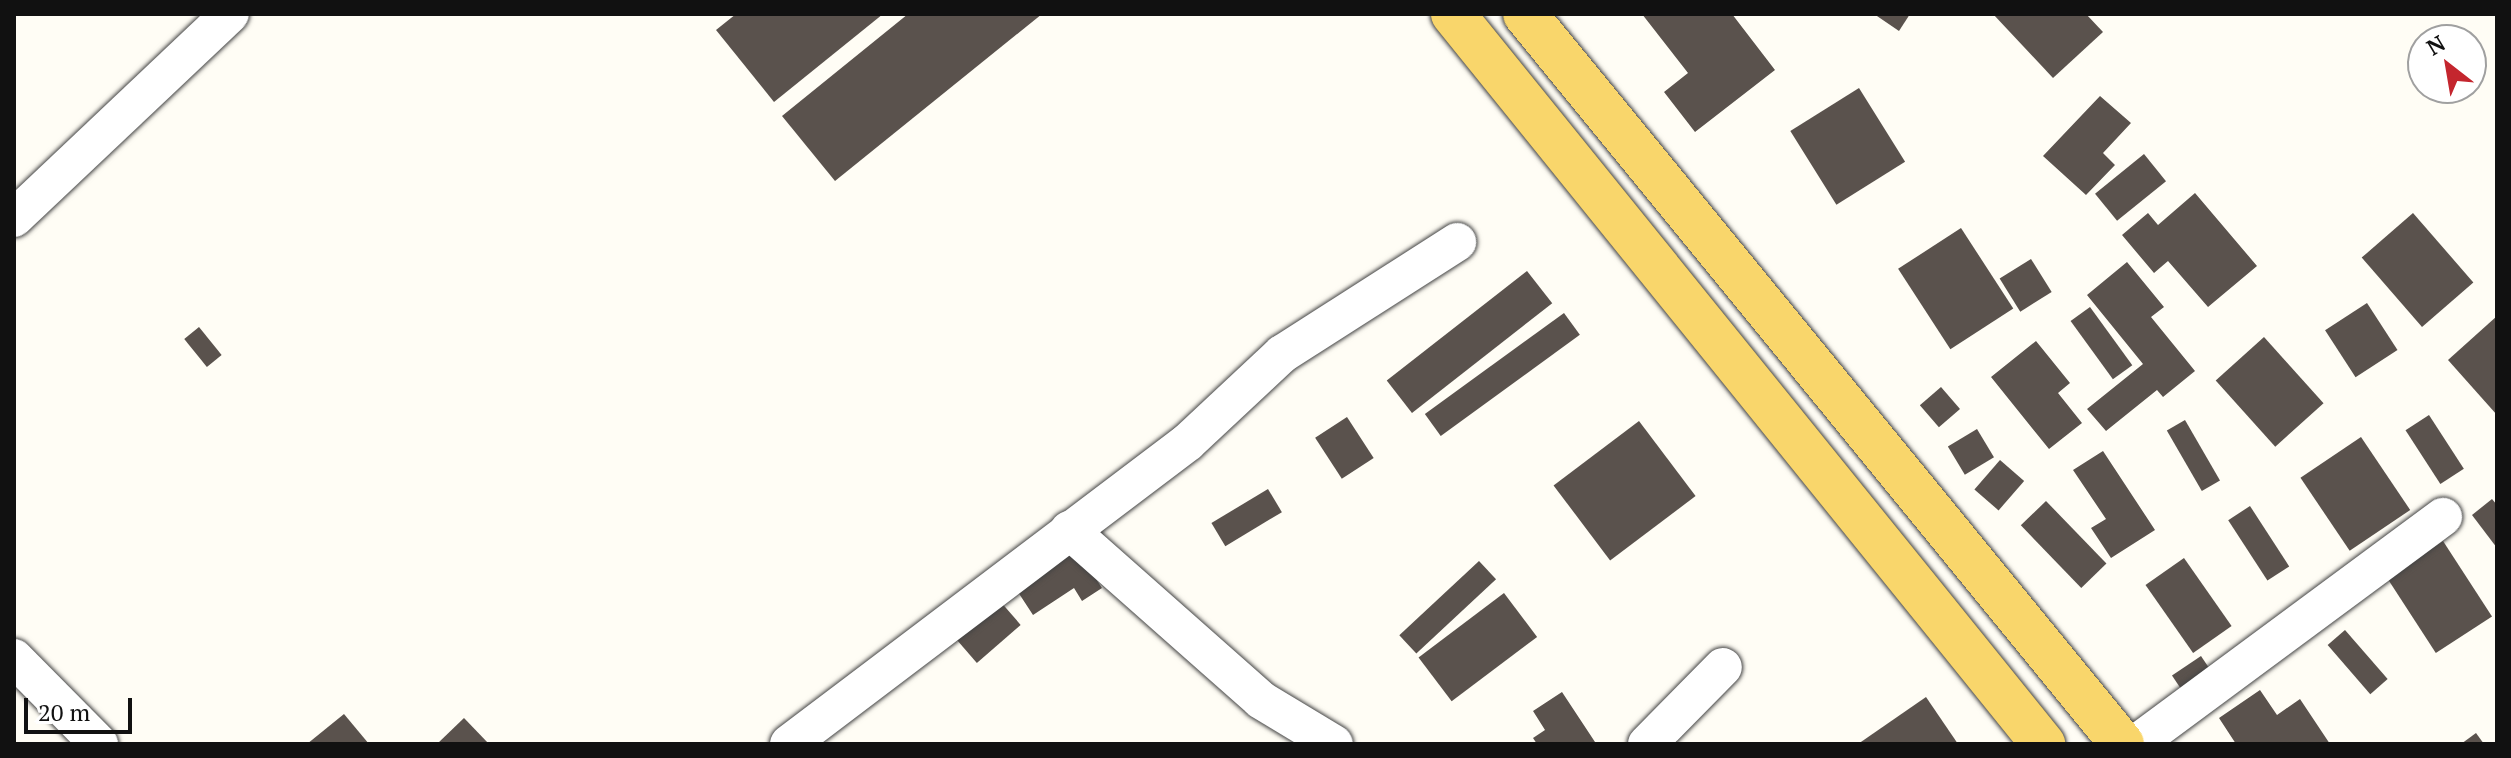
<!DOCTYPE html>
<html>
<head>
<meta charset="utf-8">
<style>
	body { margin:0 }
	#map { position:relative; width:2511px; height:758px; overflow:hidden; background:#fffdf5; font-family:"PT Serif",serif }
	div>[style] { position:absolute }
	.building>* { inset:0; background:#5a524d; transform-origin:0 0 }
	.roads { filter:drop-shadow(0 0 2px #444) drop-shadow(0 0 2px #444) }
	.street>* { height:38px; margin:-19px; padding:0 19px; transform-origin:19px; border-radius:19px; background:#fff }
	.primary>* { height:44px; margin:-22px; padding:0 22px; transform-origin:22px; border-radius:22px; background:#f9d66b }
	span { translate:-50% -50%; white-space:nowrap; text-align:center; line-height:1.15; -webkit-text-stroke:8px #fff; paint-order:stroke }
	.frame { position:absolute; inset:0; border:16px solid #111; pointer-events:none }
	.north { position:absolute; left:2407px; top:24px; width:80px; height:80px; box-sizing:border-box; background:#fff; border:2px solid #a0a0a0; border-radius:50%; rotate:329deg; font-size:22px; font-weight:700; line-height:32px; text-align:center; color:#111 }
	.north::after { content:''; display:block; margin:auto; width:28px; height:36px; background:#c4262e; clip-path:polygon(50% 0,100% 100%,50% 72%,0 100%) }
	.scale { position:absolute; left:24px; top:698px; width:108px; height:36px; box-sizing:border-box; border:4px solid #111; border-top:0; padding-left:10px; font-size:24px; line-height:28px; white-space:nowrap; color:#111; -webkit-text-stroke:6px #fff; paint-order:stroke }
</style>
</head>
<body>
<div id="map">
	<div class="building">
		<i style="clip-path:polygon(736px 14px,883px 14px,774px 102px,716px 30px)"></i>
		<i style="clip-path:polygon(908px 14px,1042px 14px,835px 181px,782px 116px)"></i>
		<i style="clip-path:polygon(1642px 14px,1732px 14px,1775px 70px,1695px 132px,1664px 92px,1688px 73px)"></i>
		<i style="clip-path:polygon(1874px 14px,1910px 14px,1899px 31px)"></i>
		<i style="clip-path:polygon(1993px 14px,2086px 14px,2103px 32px,2053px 78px)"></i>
		<i style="left:1859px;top:88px;width:87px;height:81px;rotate:58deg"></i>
		<i style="clip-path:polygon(2100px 96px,2131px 123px,2103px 153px,2115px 165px,2086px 195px,2043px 156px)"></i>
		<i style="left:2144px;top:154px;width:35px;height:63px;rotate:51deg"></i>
		<i style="clip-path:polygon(2195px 193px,2257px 266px,2208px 307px,2168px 261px,2154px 273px,2122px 235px,2148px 213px,2158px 225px)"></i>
		<i style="left:2413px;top:213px;width:92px;height:68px;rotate:49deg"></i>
		<i style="left:1961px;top:228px;width:96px;height:75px;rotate:57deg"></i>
		<i style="left:2031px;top:259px;width:39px;height:37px;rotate:58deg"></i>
		<i style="clip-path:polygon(2127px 262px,2164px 307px,2151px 317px,2195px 371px,2163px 397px,2157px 390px,2106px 431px,2087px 409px,2143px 364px,2087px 295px)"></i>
		<i style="left:1527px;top:271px;width:41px;height:178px;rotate:52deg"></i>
		<i style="left:2367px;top:303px;width:56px;height:50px;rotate:57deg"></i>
		<i style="left:2090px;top:307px;width:72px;height:24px;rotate:54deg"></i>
		<i style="left:1564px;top:313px;width:27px;height:172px;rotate:54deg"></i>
		<i style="clip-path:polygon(2497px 316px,2497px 415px,2448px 360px)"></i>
		<i style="left:199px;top:327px;width:36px;height:19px;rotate:51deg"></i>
		<i style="left:2264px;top:337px;width:89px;height:65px;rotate:48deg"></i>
		<i style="clip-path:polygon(2036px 341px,2070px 383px,2058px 393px,2082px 423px,2049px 449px,1991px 377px)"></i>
		<i style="left:1941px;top:387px;width:29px;height:28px;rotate:49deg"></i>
		<i style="left:2429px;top:415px;width:64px;height:28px;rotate:57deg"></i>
		<i style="left:1347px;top:417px;width:49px;height:38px;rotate:57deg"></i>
		<i style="left:2185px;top:420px;width:70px;height:21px;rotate:60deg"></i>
		<i style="left:1639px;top:421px;width:94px;height:107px;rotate:53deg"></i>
		<i style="left:1977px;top:429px;width:33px;height:34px;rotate:59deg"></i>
		<i style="left:2361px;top:437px;width:88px;height:73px;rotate:56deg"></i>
		<i style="clip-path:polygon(2103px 451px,2155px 530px,2111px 558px,2091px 528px,2106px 519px,2073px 470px)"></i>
		<i style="left:2000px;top:460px;width:32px;height:39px;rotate:41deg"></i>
		<i style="left:1268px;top:489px;width:27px;height:66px;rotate:59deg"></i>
		<i style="clip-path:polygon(2492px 499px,2497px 505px,2497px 548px,2472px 515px)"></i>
		<i style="left:2046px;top:501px;width:87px;height:35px;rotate:46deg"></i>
		<i style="left:2250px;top:506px;width:72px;height:26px;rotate:57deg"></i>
		<i style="left:2443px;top:541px;width:90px;height:67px;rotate:57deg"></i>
		<i style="clip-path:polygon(1075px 547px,1102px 588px,1082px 601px,1074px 588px,1033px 615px,1014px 586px)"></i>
		<i style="left:2184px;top:558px;width:83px;height:47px;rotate:55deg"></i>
		<i style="left:1479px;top:561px;width:25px;height:109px;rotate:47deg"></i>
		<i style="left:1504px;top:593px;width:55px;height:107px;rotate:53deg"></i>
		<i style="left:999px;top:600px;width:33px;height:58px;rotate:49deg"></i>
		<i style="left:2345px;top:630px;width:65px;height:23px;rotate:49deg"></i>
		<i style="left:2201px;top:656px;width:27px;height:35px;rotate:56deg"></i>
		<i style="clip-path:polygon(2260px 690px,2277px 715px,2300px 699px,2330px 744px,2236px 744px,2219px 718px)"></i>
		<i style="clip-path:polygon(1562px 692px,1595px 742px,1592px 744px,1537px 744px,1533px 738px,1545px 730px,1533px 711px)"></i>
		<i style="clip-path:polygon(1926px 697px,1958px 744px,1858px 744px)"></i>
		<i style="clip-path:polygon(344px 714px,369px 744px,307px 744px)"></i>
		<i style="clip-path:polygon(464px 718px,489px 744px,437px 744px)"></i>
		<i style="clip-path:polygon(2476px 733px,2484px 744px,2461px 744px)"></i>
	</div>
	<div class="roads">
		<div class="street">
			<i style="left:14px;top:218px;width:297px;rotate:-43.4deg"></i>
			<i style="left:1069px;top:530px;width:256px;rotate:41.5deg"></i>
			<i style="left:1261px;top:700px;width:85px;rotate:31.1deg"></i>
			<i style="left:14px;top:658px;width:121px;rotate:45.3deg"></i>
			<i style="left:789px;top:744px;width:500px;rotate:-37.12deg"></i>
			<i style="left:1188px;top:442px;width:129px;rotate:-43.1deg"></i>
			<i style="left:1282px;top:354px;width:208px;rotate:-32.6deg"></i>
			<i style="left:1647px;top:744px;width:108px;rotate:-45.4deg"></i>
			<i style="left:2136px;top:744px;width:382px;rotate:-36.5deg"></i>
		</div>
		<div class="primary">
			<i style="left:1453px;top:14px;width:939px;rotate:51.05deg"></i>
			<i style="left:1525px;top:14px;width:943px;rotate:50.72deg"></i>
		</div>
	</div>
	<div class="frame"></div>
	<div class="north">N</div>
	<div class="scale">20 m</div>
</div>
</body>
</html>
